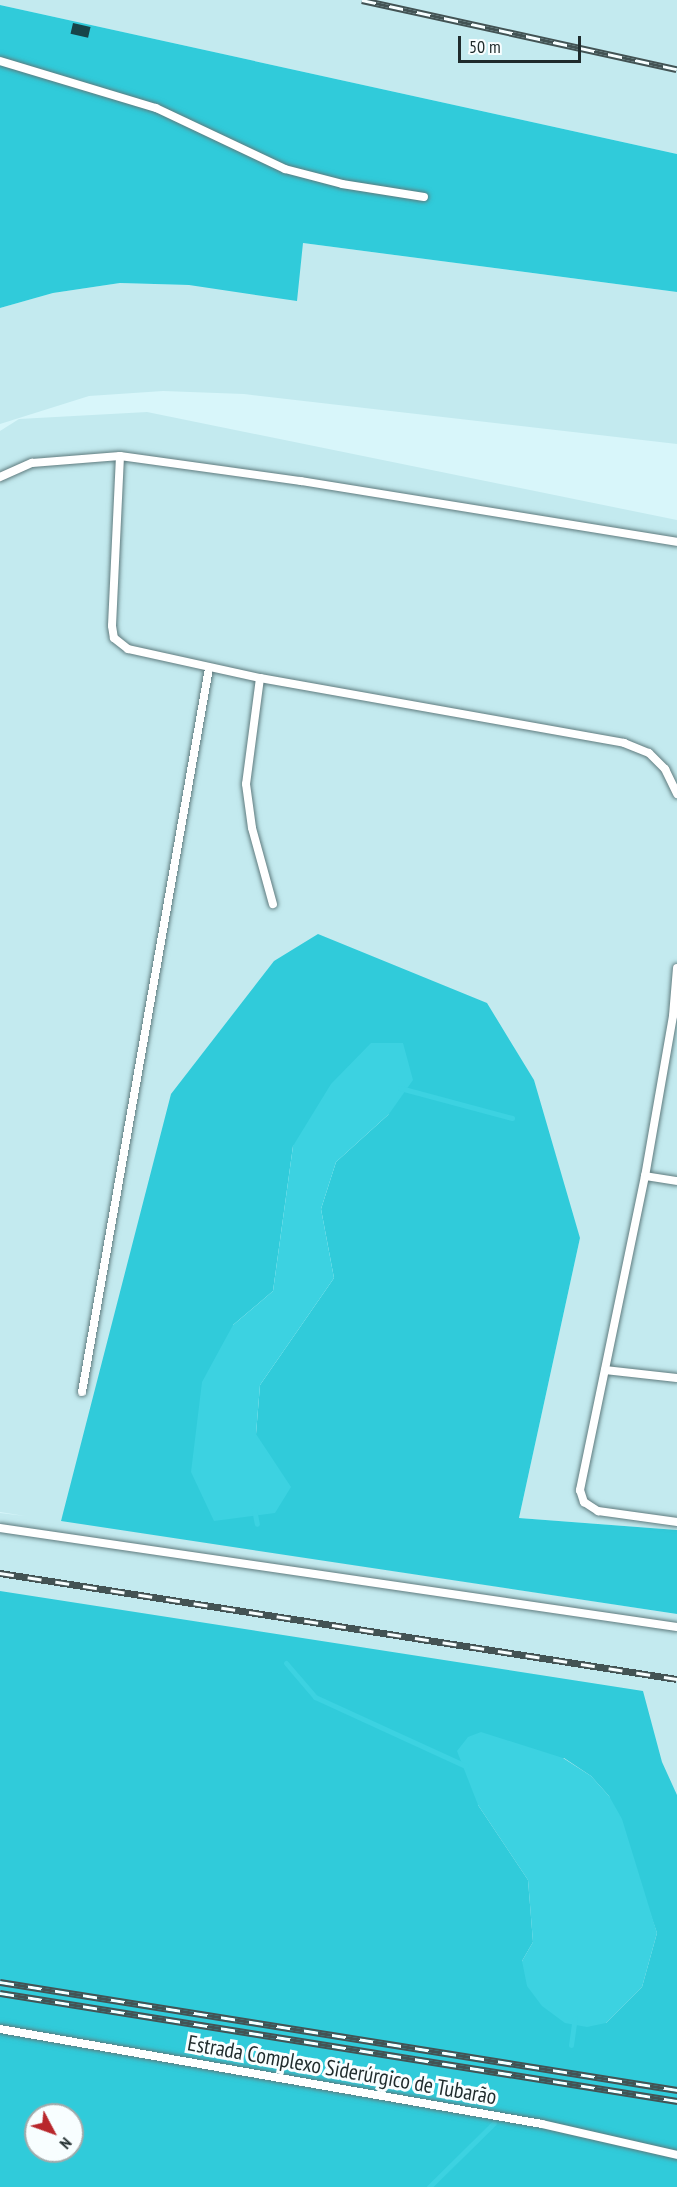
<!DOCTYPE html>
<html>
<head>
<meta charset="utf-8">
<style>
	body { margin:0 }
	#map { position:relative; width:677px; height:2187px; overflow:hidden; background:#d8f6fa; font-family:"PT Sans Narrow",sans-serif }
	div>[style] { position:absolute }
	.built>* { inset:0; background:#c3eaef }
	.forest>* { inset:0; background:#30cbda }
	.water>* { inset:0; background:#3cd2e1 }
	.stream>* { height:5px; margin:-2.5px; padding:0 2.5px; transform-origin:2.5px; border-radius:2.5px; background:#3cd2e1 }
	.building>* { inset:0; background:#174449; transform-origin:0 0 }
	.roads { filter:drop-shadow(0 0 2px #5f7b7e) drop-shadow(0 0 2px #5f7b7e) }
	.lane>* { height:8px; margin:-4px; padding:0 4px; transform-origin:4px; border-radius:4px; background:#fff }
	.rail>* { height:7px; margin-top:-3.5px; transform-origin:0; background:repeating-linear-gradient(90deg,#f8feff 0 14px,#435354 0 28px); box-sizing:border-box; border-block:2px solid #435354 }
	span { translate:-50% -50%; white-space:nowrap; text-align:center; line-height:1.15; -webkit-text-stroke:6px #f8feff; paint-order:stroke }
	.street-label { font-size:22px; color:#1f2b2c }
	.north { position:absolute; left:24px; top:2103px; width:60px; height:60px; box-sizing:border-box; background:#f8feff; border:2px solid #a1aaab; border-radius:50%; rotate:131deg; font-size:16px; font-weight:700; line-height:24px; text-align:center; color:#1f2b2c }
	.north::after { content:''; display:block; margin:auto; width:21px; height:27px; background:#b8272c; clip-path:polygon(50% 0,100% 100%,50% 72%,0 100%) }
	.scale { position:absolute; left:458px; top:36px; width:123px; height:27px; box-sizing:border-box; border:3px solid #1f2b2c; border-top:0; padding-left:8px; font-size:18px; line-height:21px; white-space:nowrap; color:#1f2b2c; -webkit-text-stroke:4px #f8feff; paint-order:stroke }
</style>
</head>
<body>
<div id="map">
	<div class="built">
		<i style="clip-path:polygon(0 0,677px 0,677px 154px,0 5px)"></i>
		<i style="clip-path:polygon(303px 243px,677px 292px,677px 444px,244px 394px,163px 391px,89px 396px,0 424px,0 308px,53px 293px,120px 283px,189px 285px)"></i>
		<i style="clip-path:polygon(147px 412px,677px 520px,677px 1530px,519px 1518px,580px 1238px,318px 934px,61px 1520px,677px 1614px,677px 2111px,0 2005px,0 1513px,25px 1516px,0 1512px,0 431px,19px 419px)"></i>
	</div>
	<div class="forest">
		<i style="clip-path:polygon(0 5px,677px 154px,677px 292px,303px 243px,297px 301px,189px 285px,120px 283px,53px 293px,0 308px)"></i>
		<i style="clip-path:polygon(evenodd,318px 934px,487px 1003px,534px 1080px,580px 1238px,519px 1518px,677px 1530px,677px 1614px,61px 1521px,171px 1094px,274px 961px,318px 934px,389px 1114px,336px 1162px,321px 1209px,334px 1278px,260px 1385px,256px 1434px,233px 1325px,273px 1291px,293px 1146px,389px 1114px)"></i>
		<i style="clip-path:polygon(evenodd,0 1591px,643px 1691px,662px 1762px,677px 1795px,677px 2187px,0 2187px,0 1591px,564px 1758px,591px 1776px,609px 1796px,657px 1933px,642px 1987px,606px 2023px,522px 1961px,533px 1942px,528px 1880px,478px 1805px,564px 1758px,0 1591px,36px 2115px,72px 2115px,72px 2151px,36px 2151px,36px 2115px)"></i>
	</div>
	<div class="water">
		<i style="clip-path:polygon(371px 1043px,403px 1043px,413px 1080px,389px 1114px,336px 1162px,321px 1209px,334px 1278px,260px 1385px,256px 1434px,291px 1487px,275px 1513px,214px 1521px,191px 1472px,202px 1382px,233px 1325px,273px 1291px,293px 1146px,331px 1084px)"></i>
		<i style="clip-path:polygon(481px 1732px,563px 1758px,591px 1776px,609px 1796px,622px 1819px,657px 1933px,642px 1987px,606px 2023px,587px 2027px,565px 2023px,542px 2006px,527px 1986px,522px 1961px,533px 1942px,528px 1880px,478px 1805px,457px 1751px,468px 1737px)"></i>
	</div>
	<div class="stream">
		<i style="left:400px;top:1088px;width:116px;rotate:15deg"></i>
		<i style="left:254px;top:1509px;width:15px;rotate:79deg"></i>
		<i style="left:286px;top:1663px;width:45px;rotate:49.5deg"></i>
		<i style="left:315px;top:1697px;width:166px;rotate:24.6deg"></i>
		<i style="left:571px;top:2045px;width:27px;rotate:-82deg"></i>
		<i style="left:429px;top:2187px;width:91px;rotate:-44.6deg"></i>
	</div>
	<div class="building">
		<i style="left:73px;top:23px;width:18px;height:11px;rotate:13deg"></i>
	</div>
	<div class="roads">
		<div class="lane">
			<i style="left:0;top:61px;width:163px;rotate:16.8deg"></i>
			<i style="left:156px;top:108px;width:143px;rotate:25.3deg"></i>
			<i style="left:285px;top:169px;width:59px;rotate:14.7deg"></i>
			<i style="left:342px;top:184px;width:83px;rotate:9deg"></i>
			<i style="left:120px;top:456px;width:170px;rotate:92.7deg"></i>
			<i style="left:112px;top:626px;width:12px;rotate:81deg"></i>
			<i style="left:114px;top:638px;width:18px;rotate:38deg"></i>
			<i style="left:128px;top:649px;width:135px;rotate:12.4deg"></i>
			<i style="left:260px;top:678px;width:370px;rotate:10.1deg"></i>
			<i style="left:624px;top:743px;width:27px;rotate:22deg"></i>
			<i style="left:649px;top:753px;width:23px;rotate:45deg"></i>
			<i style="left:665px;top:769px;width:28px;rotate:64deg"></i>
			<i style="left:0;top:477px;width:35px;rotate:-24deg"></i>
			<i style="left:32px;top:463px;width:88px;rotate:-4.5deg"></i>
			<i style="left:120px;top:456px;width:183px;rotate:7.9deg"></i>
			<i style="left:301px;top:481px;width:381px;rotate:9.2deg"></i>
			<i style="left:260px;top:678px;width:107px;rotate:97.5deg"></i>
			<i style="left:246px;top:784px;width:44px;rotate:82.2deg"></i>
			<i style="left:252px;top:828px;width:79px;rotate:74.6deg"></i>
			<i style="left:677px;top:968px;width:48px;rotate:94.8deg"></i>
			<i style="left:673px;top:1016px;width:162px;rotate:99.9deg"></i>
			<i style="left:645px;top:1176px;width:321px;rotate:101.7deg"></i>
			<i style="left:580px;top:1490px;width:13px;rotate:72deg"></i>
			<i style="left:584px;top:1502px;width:17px;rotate:33deg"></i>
			<i style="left:598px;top:1511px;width:80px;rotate:7.9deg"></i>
			<i style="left:645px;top:1176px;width:32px;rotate:9deg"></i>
			<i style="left:605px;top:1370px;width:72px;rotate:6.3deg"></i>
			<i style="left:82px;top:1392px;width:735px;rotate:-80.05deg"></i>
			<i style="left:0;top:1528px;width:684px;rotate:8.32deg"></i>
			<i style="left:0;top:2029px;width:550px;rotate:9.94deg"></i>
			<i style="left:542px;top:2124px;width:139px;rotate:12.9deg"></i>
		</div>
	</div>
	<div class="rail">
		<i style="left:362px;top:0;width:322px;rotate:12.4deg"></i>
		<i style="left:0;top:1573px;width:685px;rotate:8.9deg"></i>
		<i style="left:0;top:1982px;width:686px;rotate:9.06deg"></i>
		<i style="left:0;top:1993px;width:686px;rotate:9.06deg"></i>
	</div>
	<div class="street-label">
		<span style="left:342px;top:2070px;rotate:10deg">Estrada Complexo Siderúrgico de Tubarão</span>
	</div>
	<div class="north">N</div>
	<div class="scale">50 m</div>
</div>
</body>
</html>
